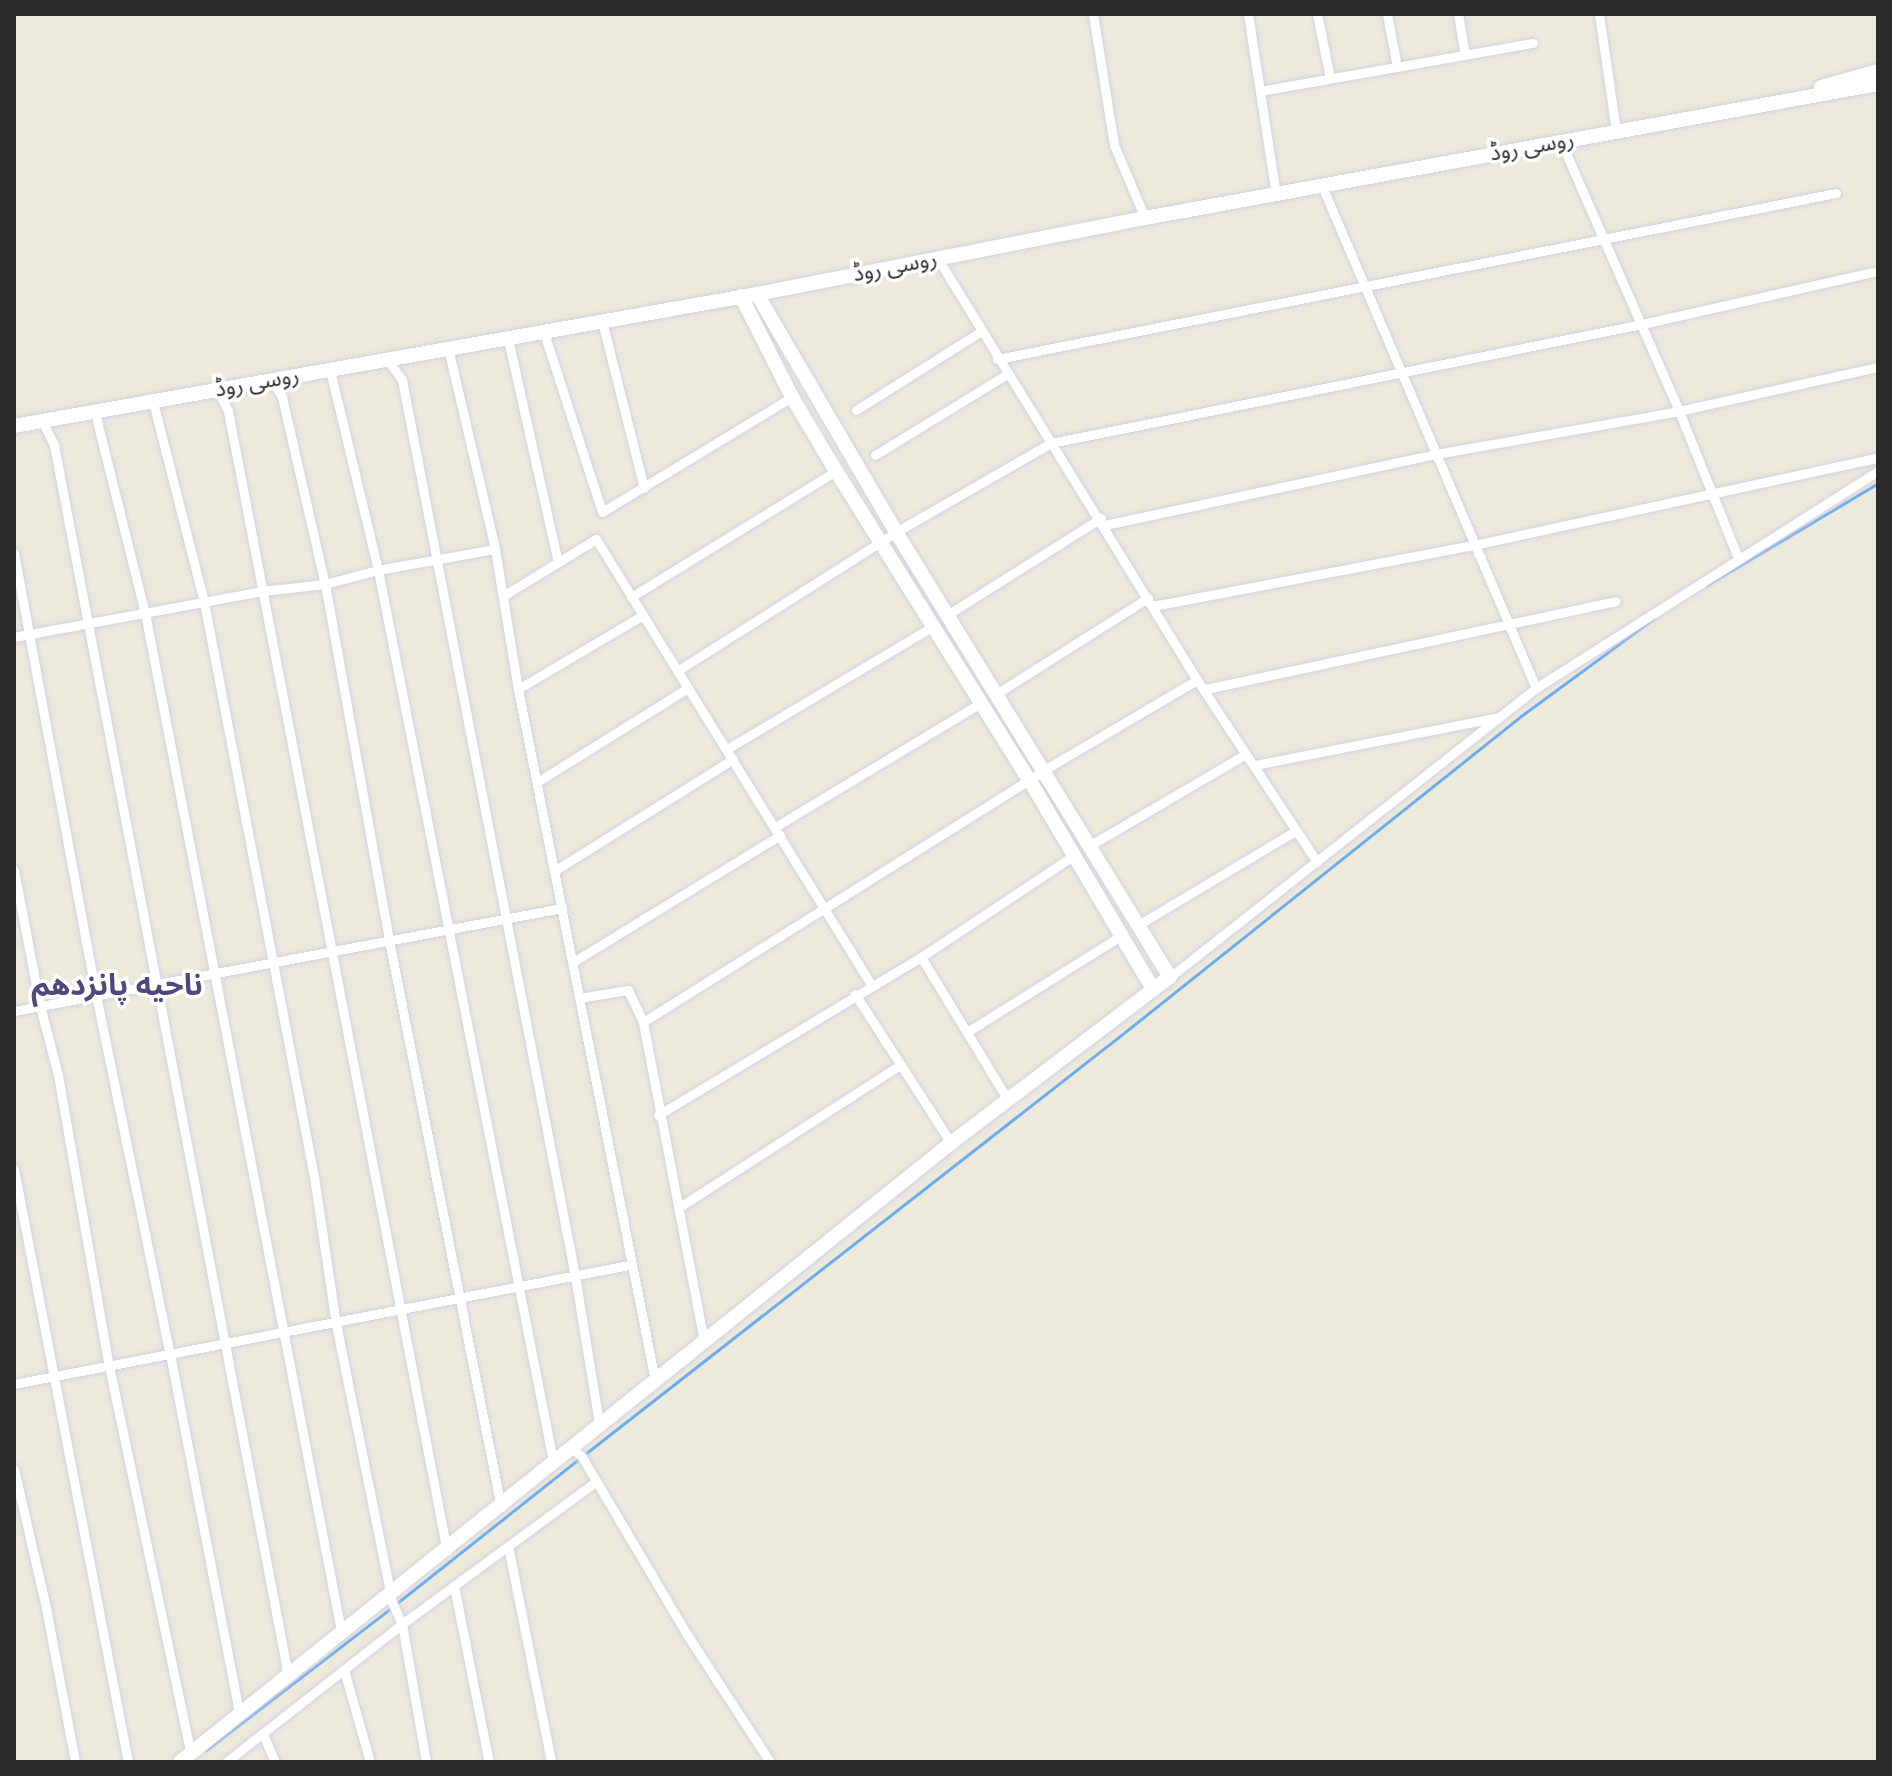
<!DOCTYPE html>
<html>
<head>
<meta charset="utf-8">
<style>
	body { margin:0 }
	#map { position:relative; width:1892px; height:1776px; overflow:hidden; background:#edeadc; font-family:Karla,"Noto Sans Arabic",sans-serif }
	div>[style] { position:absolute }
	.stream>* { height:3px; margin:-1.5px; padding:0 1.5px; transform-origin:1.5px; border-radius:1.5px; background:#6cadf2 }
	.roads { filter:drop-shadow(0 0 2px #d3d2e4) drop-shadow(0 0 2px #d3d2e4) }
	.street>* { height:9px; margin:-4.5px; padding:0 4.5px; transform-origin:4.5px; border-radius:4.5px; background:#fff }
	.secondary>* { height:14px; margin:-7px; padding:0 7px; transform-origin:7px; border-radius:7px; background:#fff }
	span { translate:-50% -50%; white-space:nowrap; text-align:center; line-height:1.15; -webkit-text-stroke:7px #fff; paint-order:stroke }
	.street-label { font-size:22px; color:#2b2b2b }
	.district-label { font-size:30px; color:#4d497d; font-weight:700 }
	.frame { position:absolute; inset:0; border:16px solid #2b2b2b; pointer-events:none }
</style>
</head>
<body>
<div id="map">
	<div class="stream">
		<i style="left:1707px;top:585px;width:199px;rotate:-30.8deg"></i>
		<i style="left:585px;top:1454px;width:692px;rotate:-38.01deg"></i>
		<i style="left:1130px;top:1028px;width:500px;rotate:-38.59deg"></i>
		<i style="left:1521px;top:716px;width:164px;rotate:-36.3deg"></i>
		<i style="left:397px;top:1603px;width:232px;rotate:-38.4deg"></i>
		<i style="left:206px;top:1750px;width:233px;rotate:-37.5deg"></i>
	</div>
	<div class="roads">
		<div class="street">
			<i style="left:1093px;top:14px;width:133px;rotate:80.9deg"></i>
			<i style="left:1114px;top:145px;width:79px;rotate:67deg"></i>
			<i style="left:1248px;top:14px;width:183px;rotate:81.2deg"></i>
			<i style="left:1317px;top:14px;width:65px;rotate:78.5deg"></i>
			<i style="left:1387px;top:14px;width:54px;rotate:79.3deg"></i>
			<i style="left:1458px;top:14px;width:42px;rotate:80.3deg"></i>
			<i style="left:1599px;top:14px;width:118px;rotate:81.7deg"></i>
			<i style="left:1260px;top:91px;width:277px;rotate:-10deg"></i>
			<i style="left:1561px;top:142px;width:294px;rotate:66.3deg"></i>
			<i style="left:1679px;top:411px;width:158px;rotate:68.1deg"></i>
			<i style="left:1322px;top:186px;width:546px;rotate:66.91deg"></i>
			<i style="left:938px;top:259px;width:494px;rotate:58.4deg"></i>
			<i style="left:1197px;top:680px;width:218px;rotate:56.6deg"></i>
			<i style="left:602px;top:321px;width:172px;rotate:75.9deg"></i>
			<i style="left:543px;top:330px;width:191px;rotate:72deg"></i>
			<i style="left:602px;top:512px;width:222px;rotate:-31.2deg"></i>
			<i style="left:508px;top:339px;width:229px;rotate:77.4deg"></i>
			<i style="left:448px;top:348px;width:206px;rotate:76.8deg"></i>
			<i style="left:495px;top:549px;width:142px;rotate:80.7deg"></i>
			<i style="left:518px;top:689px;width:704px;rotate:78.79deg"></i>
			<i style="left:387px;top:359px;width:26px;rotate:54deg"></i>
			<i style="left:402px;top:380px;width:913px;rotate:79.07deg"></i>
			<i style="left:575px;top:1276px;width:148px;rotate:80.7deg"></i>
			<i style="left:997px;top:359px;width:855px;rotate:-11.19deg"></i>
			<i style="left:330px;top:370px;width:206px;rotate:76.5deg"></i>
			<i style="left:378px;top:570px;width:908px;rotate:78.89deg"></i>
			<i style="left:271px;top:379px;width:21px;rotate:59deg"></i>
			<i style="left:282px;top:397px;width:192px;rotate:77.1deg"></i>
			<i style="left:325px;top:584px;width:362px;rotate:79.8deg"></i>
			<i style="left:389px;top:940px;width:578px;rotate:78.83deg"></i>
			<i style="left:217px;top:390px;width:24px;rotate:62deg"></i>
			<i style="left:228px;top:411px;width:1161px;rotate:79.13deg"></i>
			<i style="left:153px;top:402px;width:206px;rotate:75.7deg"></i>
			<i style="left:204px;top:602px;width:585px;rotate:79.17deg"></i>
			<i style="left:314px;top:1177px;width:149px;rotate:81.5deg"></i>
			<i style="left:336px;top:1324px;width:284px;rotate:78.6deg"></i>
			<i style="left:392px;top:1602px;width:24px;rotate:66deg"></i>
			<i style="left:402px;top:1624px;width:140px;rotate:80.1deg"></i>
			<i style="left:856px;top:410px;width:146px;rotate:-32.2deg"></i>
			<i style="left:95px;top:413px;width:206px;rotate:76deg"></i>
			<i style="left:145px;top:613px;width:1037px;rotate:79.1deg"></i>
			<i style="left:42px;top:421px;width:27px;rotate:63deg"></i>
			<i style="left:54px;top:445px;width:1252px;rotate:79.23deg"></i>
			<i style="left:875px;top:455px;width:155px;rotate:-31.5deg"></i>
			<i style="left:1105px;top:525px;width:339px;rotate:-12.1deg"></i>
			<i style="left:1436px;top:454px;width:247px;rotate:-10deg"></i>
			<i style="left:1679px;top:411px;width:204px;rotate:-12.5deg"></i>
			<i style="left:14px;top:553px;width:450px;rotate:79.5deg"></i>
			<i style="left:96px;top:995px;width:367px;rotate:78.4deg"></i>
			<i style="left:170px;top:1354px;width:367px;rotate:79.1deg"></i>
			<i style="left:503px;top:596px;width:109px;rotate:-31.5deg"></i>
			<i style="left:596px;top:539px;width:525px;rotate:58.31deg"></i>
			<i style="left:631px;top:597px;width:241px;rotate:-31.6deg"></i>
			<i style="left:1153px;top:606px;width:327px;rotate:-10.8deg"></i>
			<i style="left:1474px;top:545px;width:413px;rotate:-12.2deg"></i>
			<i style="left:947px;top:615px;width:182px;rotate:-32.2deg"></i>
			<i style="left:14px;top:637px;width:252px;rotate:-10.5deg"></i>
			<i style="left:262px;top:591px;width:63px;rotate:-6.3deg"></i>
			<i style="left:325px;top:584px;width:55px;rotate:-14.8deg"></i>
			<i style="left:378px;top:570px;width:119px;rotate:-10.2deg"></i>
			<i style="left:677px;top:671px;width:259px;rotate:-32.4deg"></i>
			<i style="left:896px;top:532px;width:179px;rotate:-29.9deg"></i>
			<i style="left:1051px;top:443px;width:603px;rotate:-11.38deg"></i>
			<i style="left:1642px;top:324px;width:236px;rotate:-12.7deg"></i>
			<i style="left:518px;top:689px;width:145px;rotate:-30.6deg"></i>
			<i style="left:1206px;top:689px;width:419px;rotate:-12.1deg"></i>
			<i style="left:996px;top:694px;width:180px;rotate:-32.3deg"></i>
			<i style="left:727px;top:749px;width:240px;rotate:-30.8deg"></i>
			<i style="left:1255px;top:765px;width:249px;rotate:-11.1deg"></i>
			<i style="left:537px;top:782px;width:178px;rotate:-31.9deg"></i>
			<i style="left:775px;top:827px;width:238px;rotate:-31.1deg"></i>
			<i style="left:1089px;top:846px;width:182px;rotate:-30.4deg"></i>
			<i style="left:14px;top:870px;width:138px;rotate:79.2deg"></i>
			<i style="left:40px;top:1006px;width:71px;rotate:75.4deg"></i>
			<i style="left:58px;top:1075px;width:295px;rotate:80.1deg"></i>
			<i style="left:109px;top:1366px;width:397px;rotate:78.1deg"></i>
			<i style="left:554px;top:871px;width:211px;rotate:-32deg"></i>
			<i style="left:1138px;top:925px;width:183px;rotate:-30.9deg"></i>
			<i style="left:921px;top:957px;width:167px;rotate:58.7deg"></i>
			<i style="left:573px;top:962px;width:243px;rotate:-31.5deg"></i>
			<i style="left:1170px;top:977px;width:466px;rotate:-38.3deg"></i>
			<i style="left:1536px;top:688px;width:405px;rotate:-32.4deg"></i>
			<i style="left:855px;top:994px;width:177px;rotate:57.2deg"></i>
			<i style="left:579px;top:998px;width:50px;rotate:-9.3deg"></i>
			<i style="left:628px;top:990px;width:35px;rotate:65deg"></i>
			<i style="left:643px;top:1022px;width:326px;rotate:79.2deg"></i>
			<i style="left:14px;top:1011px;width:558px;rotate:-10.64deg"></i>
			<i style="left:643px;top:1022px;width:474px;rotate:-32.1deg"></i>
			<i style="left:1044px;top:770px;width:178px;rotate:-30.5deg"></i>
			<i style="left:967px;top:1032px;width:183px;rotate:-32deg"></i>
			<i style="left:658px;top:1115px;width:307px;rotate:-31deg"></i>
			<i style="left:921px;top:957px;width:182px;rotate:-33.6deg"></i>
			<i style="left:14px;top:1169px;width:604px;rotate:79.12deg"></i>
			<i style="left:678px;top:1208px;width:264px;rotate:-32.8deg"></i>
			<i style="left:14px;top:1384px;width:626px;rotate:-10.95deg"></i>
			<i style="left:571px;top:1447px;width:15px;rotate:42deg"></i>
			<i style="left:582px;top:1457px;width:204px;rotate:59.4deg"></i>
			<i style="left:686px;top:1633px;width:154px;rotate:56.9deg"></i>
			<i style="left:14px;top:1469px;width:143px;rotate:77deg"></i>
			<i style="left:46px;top:1608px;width:157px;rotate:79.3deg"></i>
			<i style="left:508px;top:1546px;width:220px;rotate:78.7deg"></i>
			<i style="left:454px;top:1586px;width:179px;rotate:78.8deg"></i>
			<i style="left:344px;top:1670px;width:96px;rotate:74.2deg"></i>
			<i style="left:263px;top:1734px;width:30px;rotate:67deg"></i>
			<i style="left:226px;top:1762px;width:224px;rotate:-38.1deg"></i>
			<i style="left:402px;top:1624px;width:240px;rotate:-36.3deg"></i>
		</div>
		<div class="secondary">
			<i style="left:1821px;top:87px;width:59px;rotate:-15.7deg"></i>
			<i style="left:741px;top:296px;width:113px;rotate:63.2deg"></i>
			<i style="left:792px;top:397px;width:86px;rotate:59.3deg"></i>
			<i style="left:836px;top:471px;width:366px;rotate:58deg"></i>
			<i style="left:1030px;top:781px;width:242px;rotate:59.4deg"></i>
			<i style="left:14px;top:426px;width:755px;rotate:-10.07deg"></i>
			<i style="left:757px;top:294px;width:395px;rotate:-11.1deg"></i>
			<i style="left:1145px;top:218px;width:745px;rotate:-10.36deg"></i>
			<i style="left:180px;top:1762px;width:989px;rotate:-38.76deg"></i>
			<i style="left:951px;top:1143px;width:275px;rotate:-37.2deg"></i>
			<i style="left:1170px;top:977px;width:523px;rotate:-121.62deg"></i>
			<i style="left:896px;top:532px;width:276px;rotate:-120.3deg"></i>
		</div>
	</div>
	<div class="street-label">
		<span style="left:1532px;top:147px;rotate:-10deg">روسی روڈ</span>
		<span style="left:895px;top:267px;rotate:-11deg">روسی روڈ</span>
		<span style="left:257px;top:383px;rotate:-10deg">روسی روڈ</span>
	</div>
	<div class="district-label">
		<span style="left:117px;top:985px">ناحیه پانزدهم</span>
	</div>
	<div class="frame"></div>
</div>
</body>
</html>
